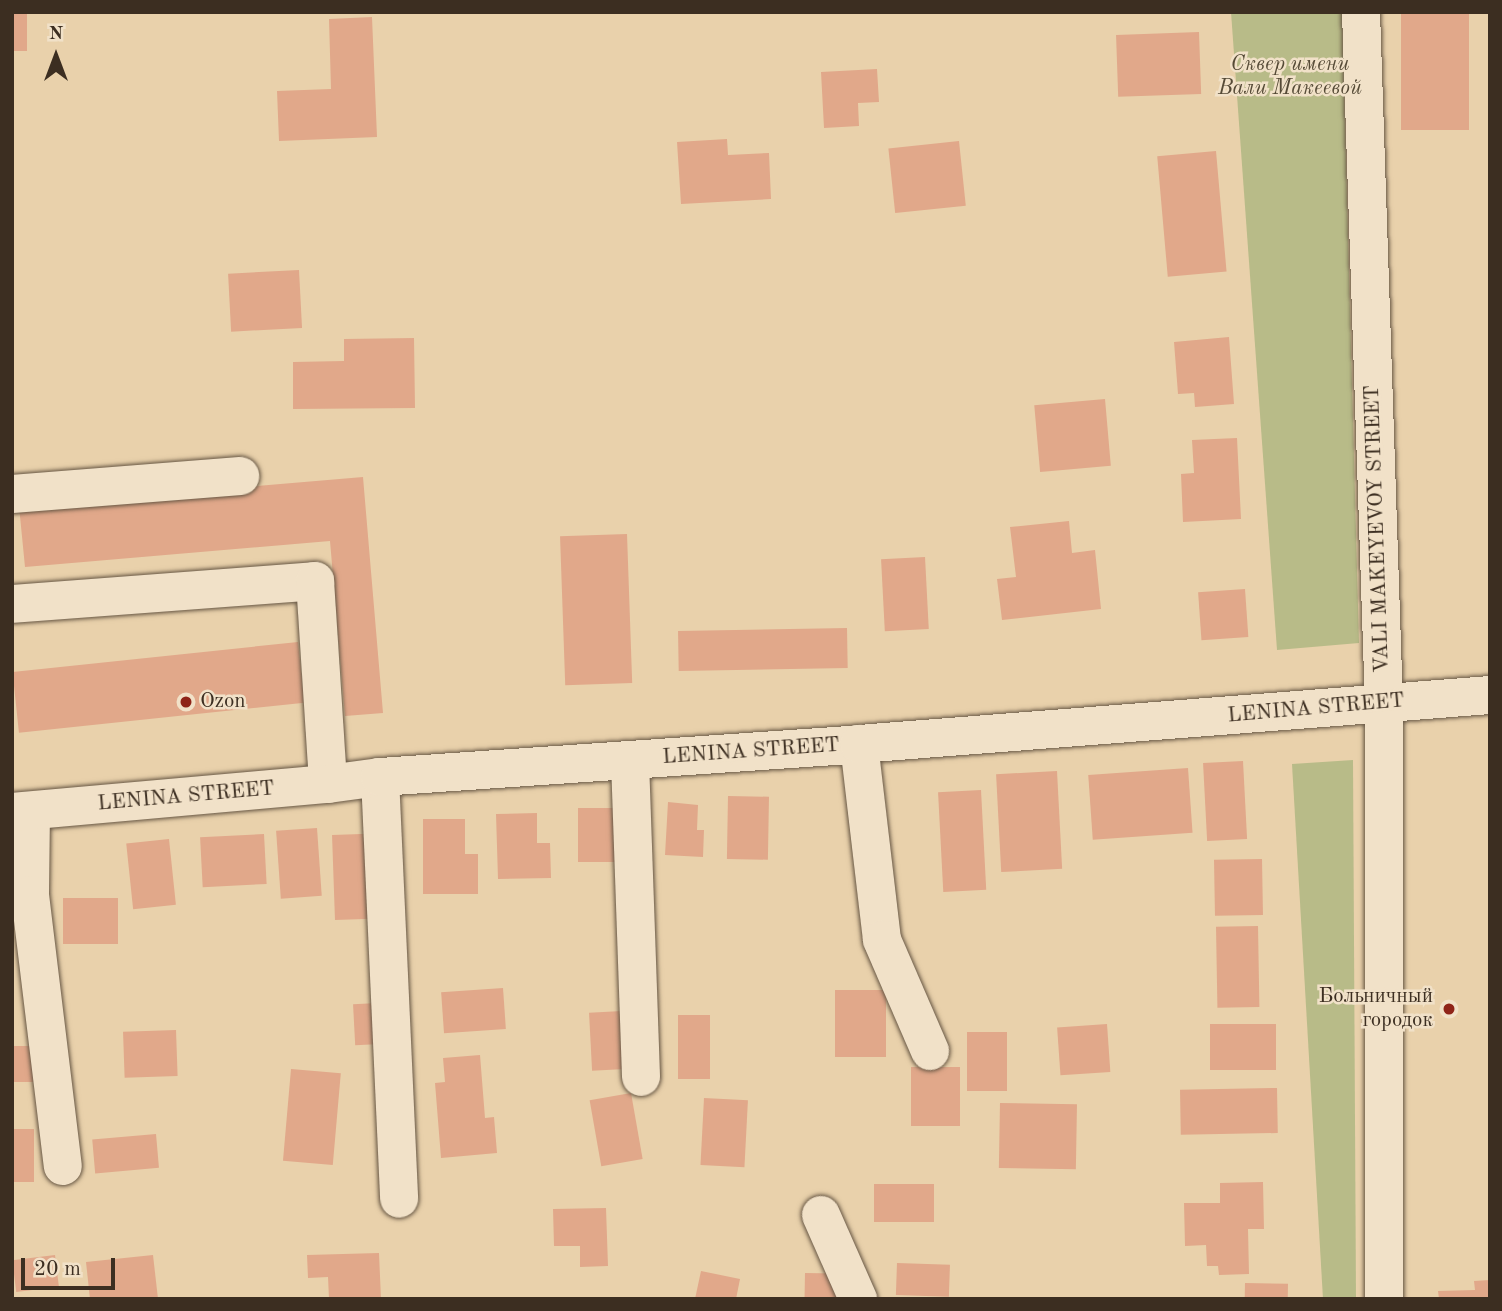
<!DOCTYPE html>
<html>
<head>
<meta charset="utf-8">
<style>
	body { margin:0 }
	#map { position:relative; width:1502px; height:1311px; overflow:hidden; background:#e9d1ab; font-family:"Old Standard TT",serif }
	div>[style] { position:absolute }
	.green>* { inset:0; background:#b8bb88 }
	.building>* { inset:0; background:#e1a88a; transform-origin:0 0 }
	.roads { filter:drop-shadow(0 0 2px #675744) drop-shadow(0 0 2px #675744) }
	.minor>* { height:38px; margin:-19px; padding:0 19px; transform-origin:19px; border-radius:19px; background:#f1e1c8 }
	.dots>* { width:19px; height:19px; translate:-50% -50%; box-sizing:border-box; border:4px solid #f1e1c8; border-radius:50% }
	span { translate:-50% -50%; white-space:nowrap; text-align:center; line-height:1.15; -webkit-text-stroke:5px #f1e1c8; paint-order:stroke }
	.park-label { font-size:21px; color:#554a36; font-style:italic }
	.street-label { font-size:21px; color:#3c2e21 }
	.poi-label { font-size:21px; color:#3c2e21 }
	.left { translate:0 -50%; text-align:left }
	.right { translate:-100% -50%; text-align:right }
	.frame { position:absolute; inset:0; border:14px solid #3c2e21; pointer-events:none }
	.north { position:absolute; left:21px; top:21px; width:70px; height:70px; -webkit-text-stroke:5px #f1e1c8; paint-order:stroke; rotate:0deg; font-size:19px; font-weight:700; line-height:28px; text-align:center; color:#3c2e21 }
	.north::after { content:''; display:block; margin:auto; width:24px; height:32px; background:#3c2e21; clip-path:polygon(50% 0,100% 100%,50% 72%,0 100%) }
	.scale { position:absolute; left:21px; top:1258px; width:94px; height:32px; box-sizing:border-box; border:4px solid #3c2e21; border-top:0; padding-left:9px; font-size:21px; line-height:24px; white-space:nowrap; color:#3c2e21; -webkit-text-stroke:5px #f1e1c8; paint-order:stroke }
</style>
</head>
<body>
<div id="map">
	<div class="green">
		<i style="clip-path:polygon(1231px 12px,1342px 12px,1359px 643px,1277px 650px)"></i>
		<i style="clip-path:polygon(1353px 760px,1356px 1299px,1323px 1299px,1292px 764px)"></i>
	</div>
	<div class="building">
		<i style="left:12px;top:12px;width:15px;height:39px"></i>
		<i style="left:1401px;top:12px;width:68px;height:118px"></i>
		<i style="clip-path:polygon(372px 17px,377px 137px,279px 141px,277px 91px,331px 89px,329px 19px)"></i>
		<i style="left:1199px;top:32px;width:62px;height:83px;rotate:88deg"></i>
		<i style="clip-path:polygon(877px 69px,879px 102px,858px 103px,859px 126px,824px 128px,821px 72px)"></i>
		<i style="clip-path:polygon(727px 139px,728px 155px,769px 153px,771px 199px,681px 204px,677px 142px)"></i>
		<i style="left:959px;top:141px;width:65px;height:71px;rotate:84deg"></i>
		<i style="left:1216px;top:151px;width:121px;height:59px;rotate:85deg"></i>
		<i style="left:299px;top:270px;width:58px;height:71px;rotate:87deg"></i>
		<i style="clip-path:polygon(1229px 337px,1234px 404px,1195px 407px,1194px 393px,1178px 394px,1174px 342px)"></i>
		<i style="clip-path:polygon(414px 338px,415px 408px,293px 409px,293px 362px,344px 361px,344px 339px)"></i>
		<i style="left:1105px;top:399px;width:67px;height:71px;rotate:85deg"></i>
		<i style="clip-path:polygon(1237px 438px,1241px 519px,1183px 522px,1181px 474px,1194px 473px,1192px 440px)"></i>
		<i style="clip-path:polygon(363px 477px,383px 713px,345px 716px,330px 541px,25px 567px,19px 506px)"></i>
		<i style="clip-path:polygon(1069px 521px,1072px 553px,1095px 550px,1101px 609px,1002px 620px,997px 579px,1016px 577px,1010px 527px)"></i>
		<i style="left:627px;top:534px;width:149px;height:67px;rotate:88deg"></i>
		<i style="left:925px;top:557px;width:72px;height:44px;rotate:87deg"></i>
		<i style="left:1245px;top:589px;width:48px;height:47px;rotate:86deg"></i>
		<i style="left:847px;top:628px;width:40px;height:169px;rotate:89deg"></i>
		<i style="left:298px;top:642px;width:61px;height:287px;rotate:84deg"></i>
		<i style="left:1243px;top:761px;width:78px;height:40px;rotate:87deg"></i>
		<i style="left:1188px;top:768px;width:65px;height:100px;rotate:86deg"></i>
		<i style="left:1057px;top:771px;width:98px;height:61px;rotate:87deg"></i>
		<i style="left:981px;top:790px;width:100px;height:43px;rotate:87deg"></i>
		<i style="left:728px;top:796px;width:41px;height:63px;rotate:1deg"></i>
		<i style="clip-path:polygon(668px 802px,698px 805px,697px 830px,704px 830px,703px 857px,665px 855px)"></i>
		<i style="left:578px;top:808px;width:40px;height:54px"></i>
		<i style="clip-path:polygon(537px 813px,537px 843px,550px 843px,551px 878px,498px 879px,496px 814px)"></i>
		<i style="clip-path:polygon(423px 819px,465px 819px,465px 854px,478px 854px,478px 894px,423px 894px)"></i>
		<i style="left:317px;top:828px;width:68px;height:41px;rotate:86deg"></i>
		<i style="left:391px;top:833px;width:85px;height:59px;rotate:88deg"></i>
		<i style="left:264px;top:834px;width:50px;height:64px;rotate:87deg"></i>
		<i style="left:169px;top:839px;width:66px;height:43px;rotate:84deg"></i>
		<i style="left:1262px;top:859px;width:56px;height:48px;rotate:89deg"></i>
		<i style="left:63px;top:898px;width:55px;height:46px"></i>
		<i style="left:1258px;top:926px;width:81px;height:42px;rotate:89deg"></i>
		<i style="left:503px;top:988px;width:41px;height:62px;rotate:86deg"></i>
		<i style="left:835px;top:990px;width:51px;height:67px"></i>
		<i style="left:398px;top:1002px;width:41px;height:45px;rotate:87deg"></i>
		<i style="left:622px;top:1011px;width:58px;height:33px;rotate:87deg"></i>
		<i style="left:678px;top:1015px;width:32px;height:64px"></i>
		<i style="left:1107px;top:1024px;width:48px;height:50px;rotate:86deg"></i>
		<i style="left:1276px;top:1024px;width:46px;height:66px;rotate:90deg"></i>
		<i style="left:176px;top:1030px;width:46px;height:53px;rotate:88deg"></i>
		<i style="left:967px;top:1032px;width:40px;height:59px"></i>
		<i style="left:52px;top:1046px;width:36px;height:40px;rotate:90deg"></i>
		<i style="clip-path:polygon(480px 1055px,485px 1118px,494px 1117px,497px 1153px,441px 1158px,435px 1083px,445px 1082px,443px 1058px)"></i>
		<i style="left:911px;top:1067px;width:49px;height:59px"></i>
		<i style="left:291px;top:1069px;width:50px;height:92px;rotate:5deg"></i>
		<i style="left:1277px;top:1088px;width:45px;height:97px;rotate:89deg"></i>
		<i style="left:631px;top:1093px;width:67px;height:42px;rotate:80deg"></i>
		<i style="left:704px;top:1098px;width:44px;height:67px;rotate:3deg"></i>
		<i style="left:1000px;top:1103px;width:77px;height:65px;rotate:1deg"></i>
		<i style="left:12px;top:1129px;width:22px;height:53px"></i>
		<i style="left:156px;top:1134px;width:34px;height:64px;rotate:85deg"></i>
		<i style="clip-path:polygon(1263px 1182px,1264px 1229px,1248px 1229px,1249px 1274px,1219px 1275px,1218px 1266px,1207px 1266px,1206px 1245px,1185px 1246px,1184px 1203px,1220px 1203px,1220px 1183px)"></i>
		<i style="left:874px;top:1184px;width:60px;height:38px"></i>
		<i style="clip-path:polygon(606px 1208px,608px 1266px,580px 1267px,580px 1246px,554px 1246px,553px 1209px)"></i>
		<i style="clip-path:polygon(379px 1253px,381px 1299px,329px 1299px,328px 1277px,308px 1278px,307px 1255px)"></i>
		<i style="left:55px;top:1255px;width:32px;height:43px;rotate:83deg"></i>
		<i style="clip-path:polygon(153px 1255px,158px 1299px,90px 1299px,86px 1262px)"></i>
		<i style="left:897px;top:1263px;width:53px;height:32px;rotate:2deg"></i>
		<i style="clip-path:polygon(701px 1271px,740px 1279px,736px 1299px,695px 1299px)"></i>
		<i style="left:805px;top:1273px;width:62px;height:26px;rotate:1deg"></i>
		<i style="clip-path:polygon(1490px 1280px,1490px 1299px,1439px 1299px,1438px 1291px,1475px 1290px,1474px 1281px)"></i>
		<i style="left:1245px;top:1283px;width:43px;height:16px;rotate:1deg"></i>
	</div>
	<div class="roads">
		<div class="minor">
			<i style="left:1361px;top:12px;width:692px;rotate:88.1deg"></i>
			<i style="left:1384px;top:704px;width:595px;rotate:90deg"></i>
			<i style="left:12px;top:494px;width:229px;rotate:-4.5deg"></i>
			<i style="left:12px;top:604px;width:304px;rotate:-4.3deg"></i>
			<i style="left:315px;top:581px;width:203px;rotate:86.3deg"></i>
			<i style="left:859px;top:744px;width:197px;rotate:83.3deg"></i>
			<i style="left:882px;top:940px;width:121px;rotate:66.6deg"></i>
			<i style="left:630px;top:761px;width:316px;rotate:88deg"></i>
			<i style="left:380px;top:777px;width:422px;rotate:87.4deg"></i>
			<i style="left:31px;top:811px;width:84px;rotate:90.7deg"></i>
			<i style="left:30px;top:895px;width:273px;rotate:83.1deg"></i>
			<i style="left:12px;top:812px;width:317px;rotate:-5.1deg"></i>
			<i style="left:328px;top:784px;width:52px;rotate:-7.7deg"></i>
			<i style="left:380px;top:777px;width:480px;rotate:-3.9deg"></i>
			<i style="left:859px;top:744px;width:633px;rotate:-4.44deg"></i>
			<i style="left:821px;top:1215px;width:92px;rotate:66.2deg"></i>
		</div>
	</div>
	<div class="dots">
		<i style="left:186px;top:702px;background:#8f2418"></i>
		<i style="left:1449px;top:1009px;background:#8f2418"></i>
	</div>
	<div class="park-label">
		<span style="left:1290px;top:77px">Сквер имени<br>Вали Макеевой</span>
	</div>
	<div class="street-label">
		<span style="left:1378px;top:529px;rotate:-92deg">VALI MAKEYEVOY STREET</span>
		<span style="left:1316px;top:709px;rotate:-5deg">LENINA STREET</span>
		<span style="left:751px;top:752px;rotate:-4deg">LENINA STREET</span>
		<span style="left:186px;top:797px;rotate:-5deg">LENINA STREET</span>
	</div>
	<div class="poi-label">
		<span class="left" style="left:200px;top:702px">Ozon</span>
		<span class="right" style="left:1433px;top:1009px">Больничный<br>городок</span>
	</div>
	<div class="frame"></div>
	<div class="north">N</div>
	<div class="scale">20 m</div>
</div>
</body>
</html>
